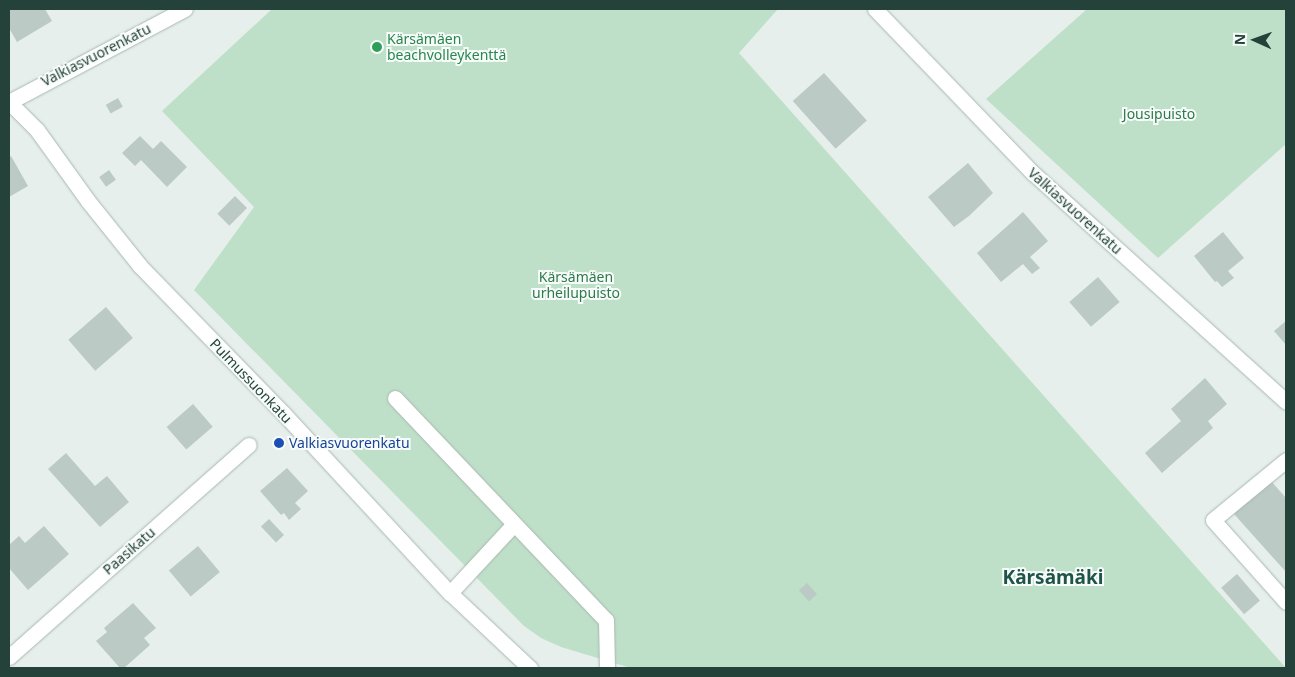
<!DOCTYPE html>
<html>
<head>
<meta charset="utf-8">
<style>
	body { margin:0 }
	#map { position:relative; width:1295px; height:677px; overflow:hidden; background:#e6efeb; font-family:"Noto Sans",sans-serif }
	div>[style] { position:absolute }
	.green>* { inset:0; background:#bfe0c8 }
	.building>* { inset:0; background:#bbcac4; transform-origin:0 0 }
	.roads { filter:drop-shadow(0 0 1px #a8b8b2) drop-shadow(0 0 1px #a8b8b2) }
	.lane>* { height:15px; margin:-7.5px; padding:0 7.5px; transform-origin:7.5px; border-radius:7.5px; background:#fff }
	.street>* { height:15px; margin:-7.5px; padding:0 7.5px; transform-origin:7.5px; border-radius:7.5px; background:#fff }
	.dots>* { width:14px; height:14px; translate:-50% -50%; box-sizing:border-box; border:2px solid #f7fbf9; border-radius:50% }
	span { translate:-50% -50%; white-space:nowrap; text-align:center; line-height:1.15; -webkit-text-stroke:4px #f7fbf9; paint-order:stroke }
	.leisure-label { font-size:14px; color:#27864d }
	.left { translate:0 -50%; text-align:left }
	.street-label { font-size:14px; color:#24423a }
	.park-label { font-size:14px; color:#2d7a4b }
	.transit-label { font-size:14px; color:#164399 }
	.district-label { font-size:19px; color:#1f5548; font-weight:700 }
	.frame { position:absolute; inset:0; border:10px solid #24423a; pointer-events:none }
	.north { position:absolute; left:1230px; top:15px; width:50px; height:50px; -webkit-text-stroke:4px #f7fbf9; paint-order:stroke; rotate:272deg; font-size:14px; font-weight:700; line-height:20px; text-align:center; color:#24423a }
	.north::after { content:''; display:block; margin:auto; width:18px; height:22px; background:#24423a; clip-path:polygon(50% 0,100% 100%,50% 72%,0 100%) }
</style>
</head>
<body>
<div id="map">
	<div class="green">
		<i style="clip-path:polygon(272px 9px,778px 9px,739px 53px,1286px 668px,631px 668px,561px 647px,541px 638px,524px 626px,194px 290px,254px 207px,162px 111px)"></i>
		<i style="clip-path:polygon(1087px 9px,1286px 9px,1286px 144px,1158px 258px,986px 99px)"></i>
	</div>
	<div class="building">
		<i style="clip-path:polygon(9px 9px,45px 9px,52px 21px,17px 42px,9px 28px)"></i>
		<i style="left:824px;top:73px;width:64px;height:42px;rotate:48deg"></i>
		<i style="left:118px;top:98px;width:10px;height:14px;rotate:61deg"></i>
		<i style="clip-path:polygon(140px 136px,153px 149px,161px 141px,187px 167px,167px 187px,141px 160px,135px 166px,122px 153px)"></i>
		<i style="clip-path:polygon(11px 156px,28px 186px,9px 197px,9px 158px)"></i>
		<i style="clip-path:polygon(968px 163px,993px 193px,969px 216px,954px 227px,928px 197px)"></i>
		<i style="left:109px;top:170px;width:12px;height:12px;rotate:55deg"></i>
		<i style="left:235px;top:196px;width:17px;height:25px;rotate:45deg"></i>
		<i style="clip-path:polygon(1023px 212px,1048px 241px,1030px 257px,1040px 268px,1032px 274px,1023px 264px,1001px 282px,977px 253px)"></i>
		<i style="clip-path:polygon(1223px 232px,1244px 258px,1228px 271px,1234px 278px,1222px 287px,1217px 281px,1215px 282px,1194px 256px)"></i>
		<i style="left:1098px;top:277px;width:33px;height:38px;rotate:49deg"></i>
		<i style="left:106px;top:307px;width:41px;height:50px;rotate:49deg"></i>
		<i style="clip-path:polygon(1286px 321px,1286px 345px,1274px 331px)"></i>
		<i style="clip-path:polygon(1205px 378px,1227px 404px,1208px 421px,1213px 428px,1162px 473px,1145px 453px,1181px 421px,1171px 409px)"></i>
		<i style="left:193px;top:404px;width:30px;height:35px;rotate:49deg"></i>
		<i style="clip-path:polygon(66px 453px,95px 486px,107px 476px,129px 502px,100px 527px,48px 469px)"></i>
		<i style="clip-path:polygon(287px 468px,308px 491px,295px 503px,301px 509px,289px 520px,284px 513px,281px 515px,260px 491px)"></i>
		<i style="clip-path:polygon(1271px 481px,1286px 498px,1286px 572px,1234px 514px)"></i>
		<i style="left:269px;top:519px;width:22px;height:11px;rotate:47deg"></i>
		<i style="clip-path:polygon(44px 526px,69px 554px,28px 590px,9px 568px,9px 545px,19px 536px,25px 543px)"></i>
		<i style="left:198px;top:546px;width:34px;height:38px;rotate:50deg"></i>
		<i style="left:1237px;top:574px;width:35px;height:21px;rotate:49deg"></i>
		<i style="left:807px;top:583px;width:15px;height:11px;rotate:48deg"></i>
		<i style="clip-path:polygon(133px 603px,156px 628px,144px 638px,150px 645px,124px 668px,120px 668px,96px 641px,107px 632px,104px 628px)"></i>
	</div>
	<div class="roads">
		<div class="lane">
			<i style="left:395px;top:398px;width:306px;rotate:46.5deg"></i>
			<i style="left:606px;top:620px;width:48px;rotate:88.8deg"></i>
			<i style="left:1286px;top:460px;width:94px;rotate:140.6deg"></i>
			<i style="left:1213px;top:520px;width:110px;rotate:48.3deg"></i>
			<i style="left:450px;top:593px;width:94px;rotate:-47.2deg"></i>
		</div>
		<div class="street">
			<i style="left:875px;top:9px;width:228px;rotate:46.1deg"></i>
			<i style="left:1033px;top:173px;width:341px;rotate:42.1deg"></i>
			<i style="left:9px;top:102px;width:40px;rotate:45deg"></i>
			<i style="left:37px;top:130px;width:87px;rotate:54.3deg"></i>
			<i style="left:88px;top:201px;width:83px;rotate:51.3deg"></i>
			<i style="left:140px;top:266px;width:206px;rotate:45.8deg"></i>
			<i style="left:284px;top:414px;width:244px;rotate:47.2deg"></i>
			<i style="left:450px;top:593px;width:110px;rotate:43.2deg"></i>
			<i style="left:9px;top:102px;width:199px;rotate:-27.9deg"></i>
			<i style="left:9px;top:657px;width:320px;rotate:-41.5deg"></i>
		</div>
	</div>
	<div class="dots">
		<i style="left:377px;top:47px;background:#2e9e5b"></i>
		<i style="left:279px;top:443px;background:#1a4fb4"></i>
	</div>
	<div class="leisure-label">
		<span class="left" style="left:387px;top:47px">Kärsämäen<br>beachvolleykenttä</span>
	</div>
	<div class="street-label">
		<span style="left:96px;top:55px;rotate:-27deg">Valkiasvuorenkatu</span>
		<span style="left:1075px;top:211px;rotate:42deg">Valkiasvuorenkatu</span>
		<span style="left:251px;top:381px;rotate:46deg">Pulmussuonkatu</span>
		<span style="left:129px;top:551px;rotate:-41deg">Paasikatu</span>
	</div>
	<div class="park-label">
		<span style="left:1159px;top:114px">Jousipuisto</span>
		<span style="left:576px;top:285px">Kärsämäen<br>urheilupuisto</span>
	</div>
	<div class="transit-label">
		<span class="left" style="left:289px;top:443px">Valkiasvuorenkatu</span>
	</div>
	<div class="district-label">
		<span style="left:1053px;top:578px">Kärsämäki</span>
	</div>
	<div class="frame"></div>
	<div class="north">N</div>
</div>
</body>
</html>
